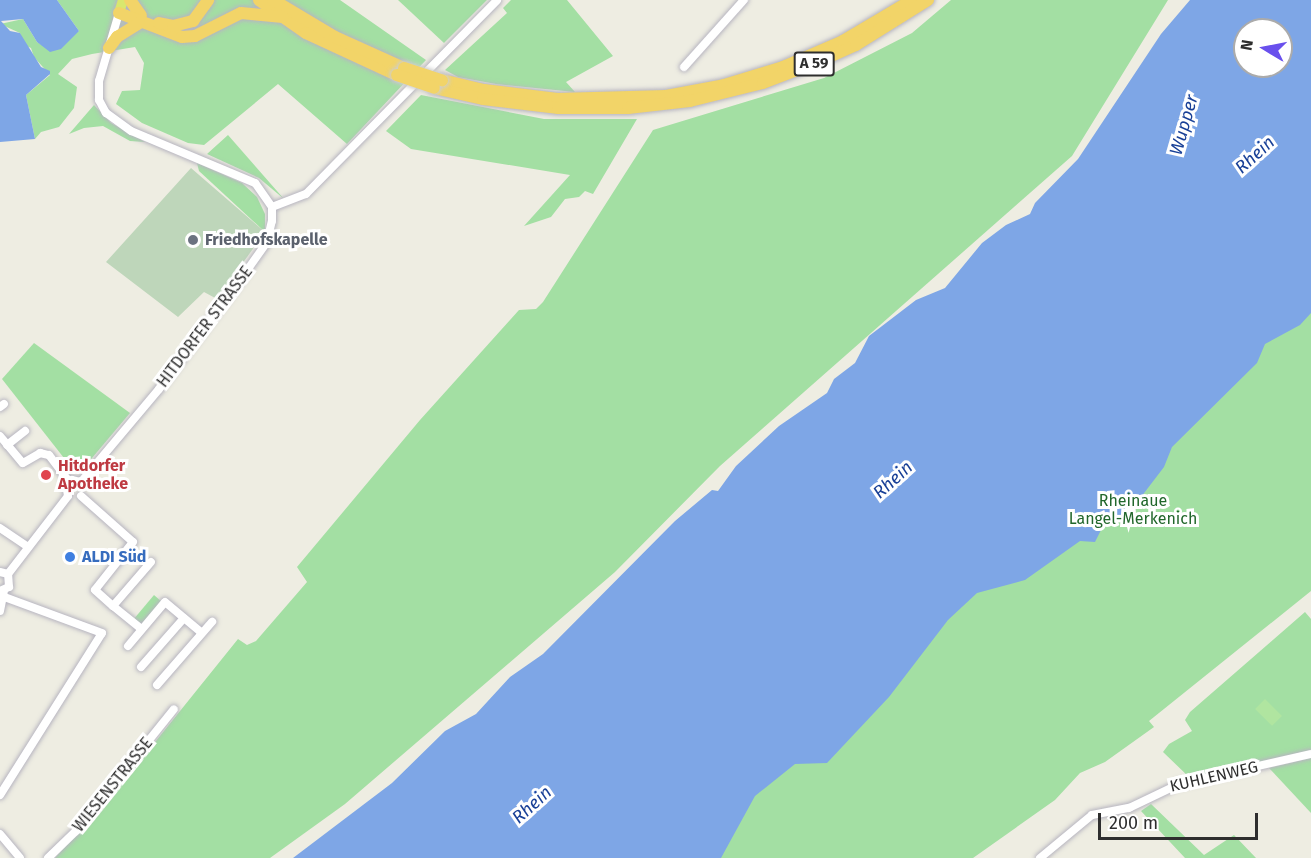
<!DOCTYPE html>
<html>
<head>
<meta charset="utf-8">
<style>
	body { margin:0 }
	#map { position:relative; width:1311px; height:858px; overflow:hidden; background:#eeede2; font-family:"Fira Sans",sans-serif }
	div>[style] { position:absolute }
	.green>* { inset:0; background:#a3dfa3 }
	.cemetery>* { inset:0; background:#bed6ba }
	.pitch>* { inset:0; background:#b0e5a0; transform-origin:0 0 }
	.water>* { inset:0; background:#7ea6e6 }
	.roads { filter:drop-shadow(0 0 2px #b7b5c0) drop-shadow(0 0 2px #b7b5c0) }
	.minor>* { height:8px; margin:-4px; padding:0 4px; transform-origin:4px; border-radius:4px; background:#fff }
	.major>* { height:10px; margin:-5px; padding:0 5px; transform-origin:5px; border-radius:5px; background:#d9e76e }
	.highway>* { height:12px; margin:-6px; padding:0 6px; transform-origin:6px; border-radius:6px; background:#f2d468 }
	.bridges { filter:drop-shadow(0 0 2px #cdcdcd) drop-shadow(0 0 2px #cdcdcd) }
	.highway-bridge>* { height:12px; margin:-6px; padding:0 6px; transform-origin:6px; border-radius:6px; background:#f2d468 }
	.dots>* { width:16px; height:16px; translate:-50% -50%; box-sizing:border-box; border:3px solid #fff; border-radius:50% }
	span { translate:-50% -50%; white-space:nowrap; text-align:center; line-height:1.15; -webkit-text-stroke:6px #fff; paint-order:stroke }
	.shield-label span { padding:2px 4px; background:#fff; border:2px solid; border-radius:4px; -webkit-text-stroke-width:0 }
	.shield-label { font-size:15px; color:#2e2e2e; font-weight:700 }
	.worship-label { font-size:16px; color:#5b616d; font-weight:700 }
	.left { translate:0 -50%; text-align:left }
	.street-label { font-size:16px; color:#2e2e2e }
	.health-label { font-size:16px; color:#be3a42; font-weight:700 }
	.park-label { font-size:16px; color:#21672b }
	.shop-label { font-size:16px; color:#366cbe; font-weight:700 }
	.water-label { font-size:18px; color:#194097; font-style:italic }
	.north { position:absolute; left:1233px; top:18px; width:60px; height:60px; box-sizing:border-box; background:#fff; border:2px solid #ababab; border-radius:50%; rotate:280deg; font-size:16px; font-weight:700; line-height:24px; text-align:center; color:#2e2e2e }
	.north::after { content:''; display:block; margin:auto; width:21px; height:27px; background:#6950ed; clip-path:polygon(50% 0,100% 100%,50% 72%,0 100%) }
	.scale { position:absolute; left:1098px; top:813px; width:160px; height:27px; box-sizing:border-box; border:3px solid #2e2e2e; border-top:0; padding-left:8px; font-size:18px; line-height:21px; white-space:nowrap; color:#2e2e2e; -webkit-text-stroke:4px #fff; paint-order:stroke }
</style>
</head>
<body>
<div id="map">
	<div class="green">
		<i style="clip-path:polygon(57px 0,340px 0,426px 60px,347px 144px,278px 84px,204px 145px,188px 143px,142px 123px,116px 104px,122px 91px,140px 90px,144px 63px,135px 47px,92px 54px,72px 59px,58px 74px,77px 87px,74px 108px,59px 127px,41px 132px,35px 139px,26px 95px,50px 75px,34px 57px,31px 48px,24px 45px,20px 33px,0 24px,23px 19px,37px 42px,45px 47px,79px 31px)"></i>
		<i style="clip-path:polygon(398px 0,487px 0,444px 43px)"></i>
		<i style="clip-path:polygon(511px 0,567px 0,613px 56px,566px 82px,575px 92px,496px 84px,458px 77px,445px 70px,507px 13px,503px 8px)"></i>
		<i style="clip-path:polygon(951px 0,1168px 0,1072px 156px,720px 466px,615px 572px,345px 804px,270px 858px,55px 858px,139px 762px,238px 639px,247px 645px,256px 641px,307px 582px,297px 567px,420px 420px,519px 310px,536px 309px,543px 302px,653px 130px,824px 78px,912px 33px)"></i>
		<i style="clip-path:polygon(421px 95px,544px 119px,637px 119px,593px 194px,585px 191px,579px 197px,565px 199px,551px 217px,524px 226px,570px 175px,411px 149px,386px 131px)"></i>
		<i style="clip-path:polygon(94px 105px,111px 123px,145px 142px,130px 141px,103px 126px,84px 128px,69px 134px)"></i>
		<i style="clip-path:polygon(1311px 117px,1311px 591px,1149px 721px,1154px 727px,1105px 762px,1080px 773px,1055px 800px,973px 858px,494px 858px)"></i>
		<i style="clip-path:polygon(228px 135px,284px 199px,259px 178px,207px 154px)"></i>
		<i style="clip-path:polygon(197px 163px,242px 183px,257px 197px,265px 214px,265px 232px,199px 171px)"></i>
		<i style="clip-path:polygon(34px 343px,130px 413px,87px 464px,71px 467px,2px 379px)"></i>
		<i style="clip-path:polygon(154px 595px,162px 602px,142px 624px,133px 620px)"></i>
		<i style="clip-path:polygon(1305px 612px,1311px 619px,1311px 752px,1190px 778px,1163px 752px,1169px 744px,1192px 731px,1185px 720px,1190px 712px)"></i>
		<i style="clip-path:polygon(1311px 758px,1311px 813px,1269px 768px)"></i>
		<i style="clip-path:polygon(1151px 804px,1204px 855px,1234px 835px,1256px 858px,1185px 858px,1141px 811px)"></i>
	</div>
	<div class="cemetery">
		<i style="clip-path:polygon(191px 168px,265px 232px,217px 299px,204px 292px,178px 317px,106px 262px)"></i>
	</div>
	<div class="pitch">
		<i style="left:1265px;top:699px;width:24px;height:14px;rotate:45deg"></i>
	</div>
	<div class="water">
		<i style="clip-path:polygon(0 0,57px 0,79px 31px,61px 49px,50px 52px,37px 42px,23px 19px,1px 21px,10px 31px,20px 33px,41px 67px,50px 71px,50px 74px,26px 95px,35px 139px,0 142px)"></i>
		<i style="clip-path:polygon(evenodd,1190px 0,1311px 0,1311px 313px,1300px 325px,1265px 344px,1257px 363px,1172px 447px,1164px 467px,1125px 518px,1104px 524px,1095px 542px,1080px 541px,1025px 580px,977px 593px,948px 620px,889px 697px,827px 763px,795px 764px,755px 796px,721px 858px,293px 858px,392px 783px,445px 731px,476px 714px,510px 677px,543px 654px,675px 521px,712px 490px,718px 491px,736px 466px,779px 426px,827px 393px,834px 379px,855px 363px,869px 336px,916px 300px,945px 288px,982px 243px,1006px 225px,1030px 214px,1035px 203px,1078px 159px,1161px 34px,1190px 0,1245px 30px,1281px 30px,1281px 66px,1245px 66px,1245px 30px)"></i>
	</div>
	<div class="roads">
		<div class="minor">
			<i style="left:684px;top:67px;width:90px;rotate:-48.2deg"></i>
			<i style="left:272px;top:207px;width:36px;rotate:-21deg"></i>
			<i style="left:306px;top:194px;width:272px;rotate:-45.4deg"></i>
			<i style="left:0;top:407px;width:5px;rotate:-37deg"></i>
			<i style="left:0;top:436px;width:35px;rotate:50deg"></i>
			<i style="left:23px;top:463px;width:20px;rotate:-30deg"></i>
			<i style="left:40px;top:453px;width:9px;rotate:13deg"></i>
			<i style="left:49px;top:455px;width:34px;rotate:53deg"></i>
			<i style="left:7px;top:445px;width:23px;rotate:-38deg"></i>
			<i style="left:81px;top:482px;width:121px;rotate:-50deg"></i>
			<i style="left:159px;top:389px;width:132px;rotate:-53.3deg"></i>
			<i style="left:238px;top:283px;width:50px;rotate:-54.7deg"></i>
			<i style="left:267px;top:242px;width:22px;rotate:-77deg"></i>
			<i style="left:272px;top:221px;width:14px;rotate:-90deg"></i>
			<i style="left:272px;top:207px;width:29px;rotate:-125deg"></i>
			<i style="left:255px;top:183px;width:134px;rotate:-157.2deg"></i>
			<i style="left:131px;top:131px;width:31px;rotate:-144deg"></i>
			<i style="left:106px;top:113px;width:15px;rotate:-118deg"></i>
			<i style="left:99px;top:100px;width:19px;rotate:-90deg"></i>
			<i style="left:99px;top:81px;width:71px;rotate:-73.6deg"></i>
			<i style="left:68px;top:496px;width:12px;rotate:-99deg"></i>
			<i style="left:66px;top:484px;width:7px;rotate:-34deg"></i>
			<i style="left:72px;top:480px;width:9px;rotate:13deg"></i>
			<i style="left:81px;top:496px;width:69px;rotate:41.5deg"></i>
			<i style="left:133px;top:542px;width:61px;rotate:128.4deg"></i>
			<i style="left:95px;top:590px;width:24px;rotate:42deg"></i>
			<i style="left:113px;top:606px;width:58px;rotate:-49.2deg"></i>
			<i style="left:0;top:528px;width:34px;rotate:34deg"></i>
			<i style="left:0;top:572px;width:8px;rotate:14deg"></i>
			<i style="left:8px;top:574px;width:98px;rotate:-52.4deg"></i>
			<i style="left:0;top:591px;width:10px;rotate:-24deg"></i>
			<i style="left:9px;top:587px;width:13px;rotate:-94deg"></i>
			<i style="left:113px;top:606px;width:36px;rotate:39deg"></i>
			<i style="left:0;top:611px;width:20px;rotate:-79deg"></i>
			<i style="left:128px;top:646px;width:57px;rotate:-49.9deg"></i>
			<i style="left:165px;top:602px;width:48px;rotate:40deg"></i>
			<i style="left:141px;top:667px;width:65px;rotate:-48.7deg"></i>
			<i style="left:157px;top:685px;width:84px;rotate:-48.9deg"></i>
			<i style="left:0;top:795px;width:191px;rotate:-57.8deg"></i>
			<i style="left:102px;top:633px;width:104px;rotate:-159.8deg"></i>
			<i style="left:0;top:834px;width:31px;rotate:50deg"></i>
			<i style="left:48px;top:858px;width:39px;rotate:-44deg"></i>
			<i style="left:76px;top:831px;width:156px;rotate:-51.2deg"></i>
			<i style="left:1040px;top:858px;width:67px;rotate:-39.6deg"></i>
			<i style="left:1092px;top:815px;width:38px;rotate:-11deg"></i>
			<i style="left:1129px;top:808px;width:55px;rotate:-25.6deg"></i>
			<i style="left:1179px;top:784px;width:135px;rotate:-12.8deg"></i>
		</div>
		<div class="major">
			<i style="left:119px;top:13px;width:14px;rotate:-73deg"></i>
		</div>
		<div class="highway">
			<i style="left:130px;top:0;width:19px;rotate:55deg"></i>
			<i style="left:259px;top:0;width:57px;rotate:35.1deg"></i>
			<i style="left:306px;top:33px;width:100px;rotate:24.8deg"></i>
			<i style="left:273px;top:0;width:72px;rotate:30.8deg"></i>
			<i style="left:335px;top:37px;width:76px;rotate:24.2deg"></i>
			<i style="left:119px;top:13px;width:67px;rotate:20.9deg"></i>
			<i style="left:182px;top:37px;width:13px;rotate:-4deg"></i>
			<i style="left:195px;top:36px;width:51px;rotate:-26.6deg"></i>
			<i style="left:241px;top:13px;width:42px;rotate:5.4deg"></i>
			<i style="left:159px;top:23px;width:14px;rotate:12deg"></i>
			<i style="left:173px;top:26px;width:21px;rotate:-14deg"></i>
			<i style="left:193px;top:21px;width:26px;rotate:-54deg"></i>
			<i style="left:109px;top:48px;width:14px;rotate:-54deg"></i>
			<i style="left:117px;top:37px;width:26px;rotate:-32deg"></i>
			<i style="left:442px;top:80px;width:43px;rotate:13.4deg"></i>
			<i style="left:484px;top:90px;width:74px;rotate:7deg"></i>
			<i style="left:557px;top:99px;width:109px;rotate:-1.6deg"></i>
			<i style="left:666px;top:96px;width:59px;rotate:-10.7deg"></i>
			<i style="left:724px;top:85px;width:62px;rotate:-17deg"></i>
			<i style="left:783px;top:67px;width:65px;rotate:-23.4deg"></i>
			<i style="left:843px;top:41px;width:80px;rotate:-30.7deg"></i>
			<i style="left:434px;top:88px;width:50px;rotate:12.7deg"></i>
			<i style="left:483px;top:99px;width:76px;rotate:6.8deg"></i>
			<i style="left:558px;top:108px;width:70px"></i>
			<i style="left:628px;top:108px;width:62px;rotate:-6.4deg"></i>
			<i style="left:690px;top:101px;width:75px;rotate:-13.9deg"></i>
			<i style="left:763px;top:83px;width:61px;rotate:-21.1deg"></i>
			<i style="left:820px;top:61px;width:39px;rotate:-24deg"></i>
			<i style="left:856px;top:45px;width:85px;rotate:-32deg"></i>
		</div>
	</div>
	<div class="bridges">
		<div class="highway-bridge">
			<i style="left:404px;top:68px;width:40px;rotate:18deg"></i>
			<i style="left:397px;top:75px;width:39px;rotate:19deg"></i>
		</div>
	</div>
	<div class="dots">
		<i style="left:193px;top:240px;background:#6b7280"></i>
		<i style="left:46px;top:475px;background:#e0444e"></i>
		<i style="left:70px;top:557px;background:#3f7fe0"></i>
	</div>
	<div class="shield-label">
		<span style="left:814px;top:64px">A 59</span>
	</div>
	<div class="worship-label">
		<span class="left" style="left:205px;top:240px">Friedhofskapelle</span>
	</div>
	<div class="street-label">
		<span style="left:205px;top:327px;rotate:-53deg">HITDORFER STRASSE</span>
		<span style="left:1214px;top:777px;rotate:-13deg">KUHLENWEG</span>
		<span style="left:113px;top:785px;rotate:-51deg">WIESENSTRASSE</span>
	</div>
	<div class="health-label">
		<span class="left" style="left:58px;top:475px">Hitdorfer<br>Apotheke</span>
	</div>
	<div class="park-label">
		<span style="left:1133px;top:510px">Rheinaue<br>Langel-Merkenich</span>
	</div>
	<div class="shop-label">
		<span class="left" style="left:82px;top:557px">ALDI Süd</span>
	</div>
	<div class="water-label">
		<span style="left:1184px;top:125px;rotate:-74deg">Wupper</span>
		<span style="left:1255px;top:155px;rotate:-42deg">Rhein</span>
		<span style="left:893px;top:480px;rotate:-42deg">Rhein</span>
		<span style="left:532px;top:805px;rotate:-42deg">Rhein</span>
	</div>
	<div class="north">N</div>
	<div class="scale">200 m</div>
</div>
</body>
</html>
